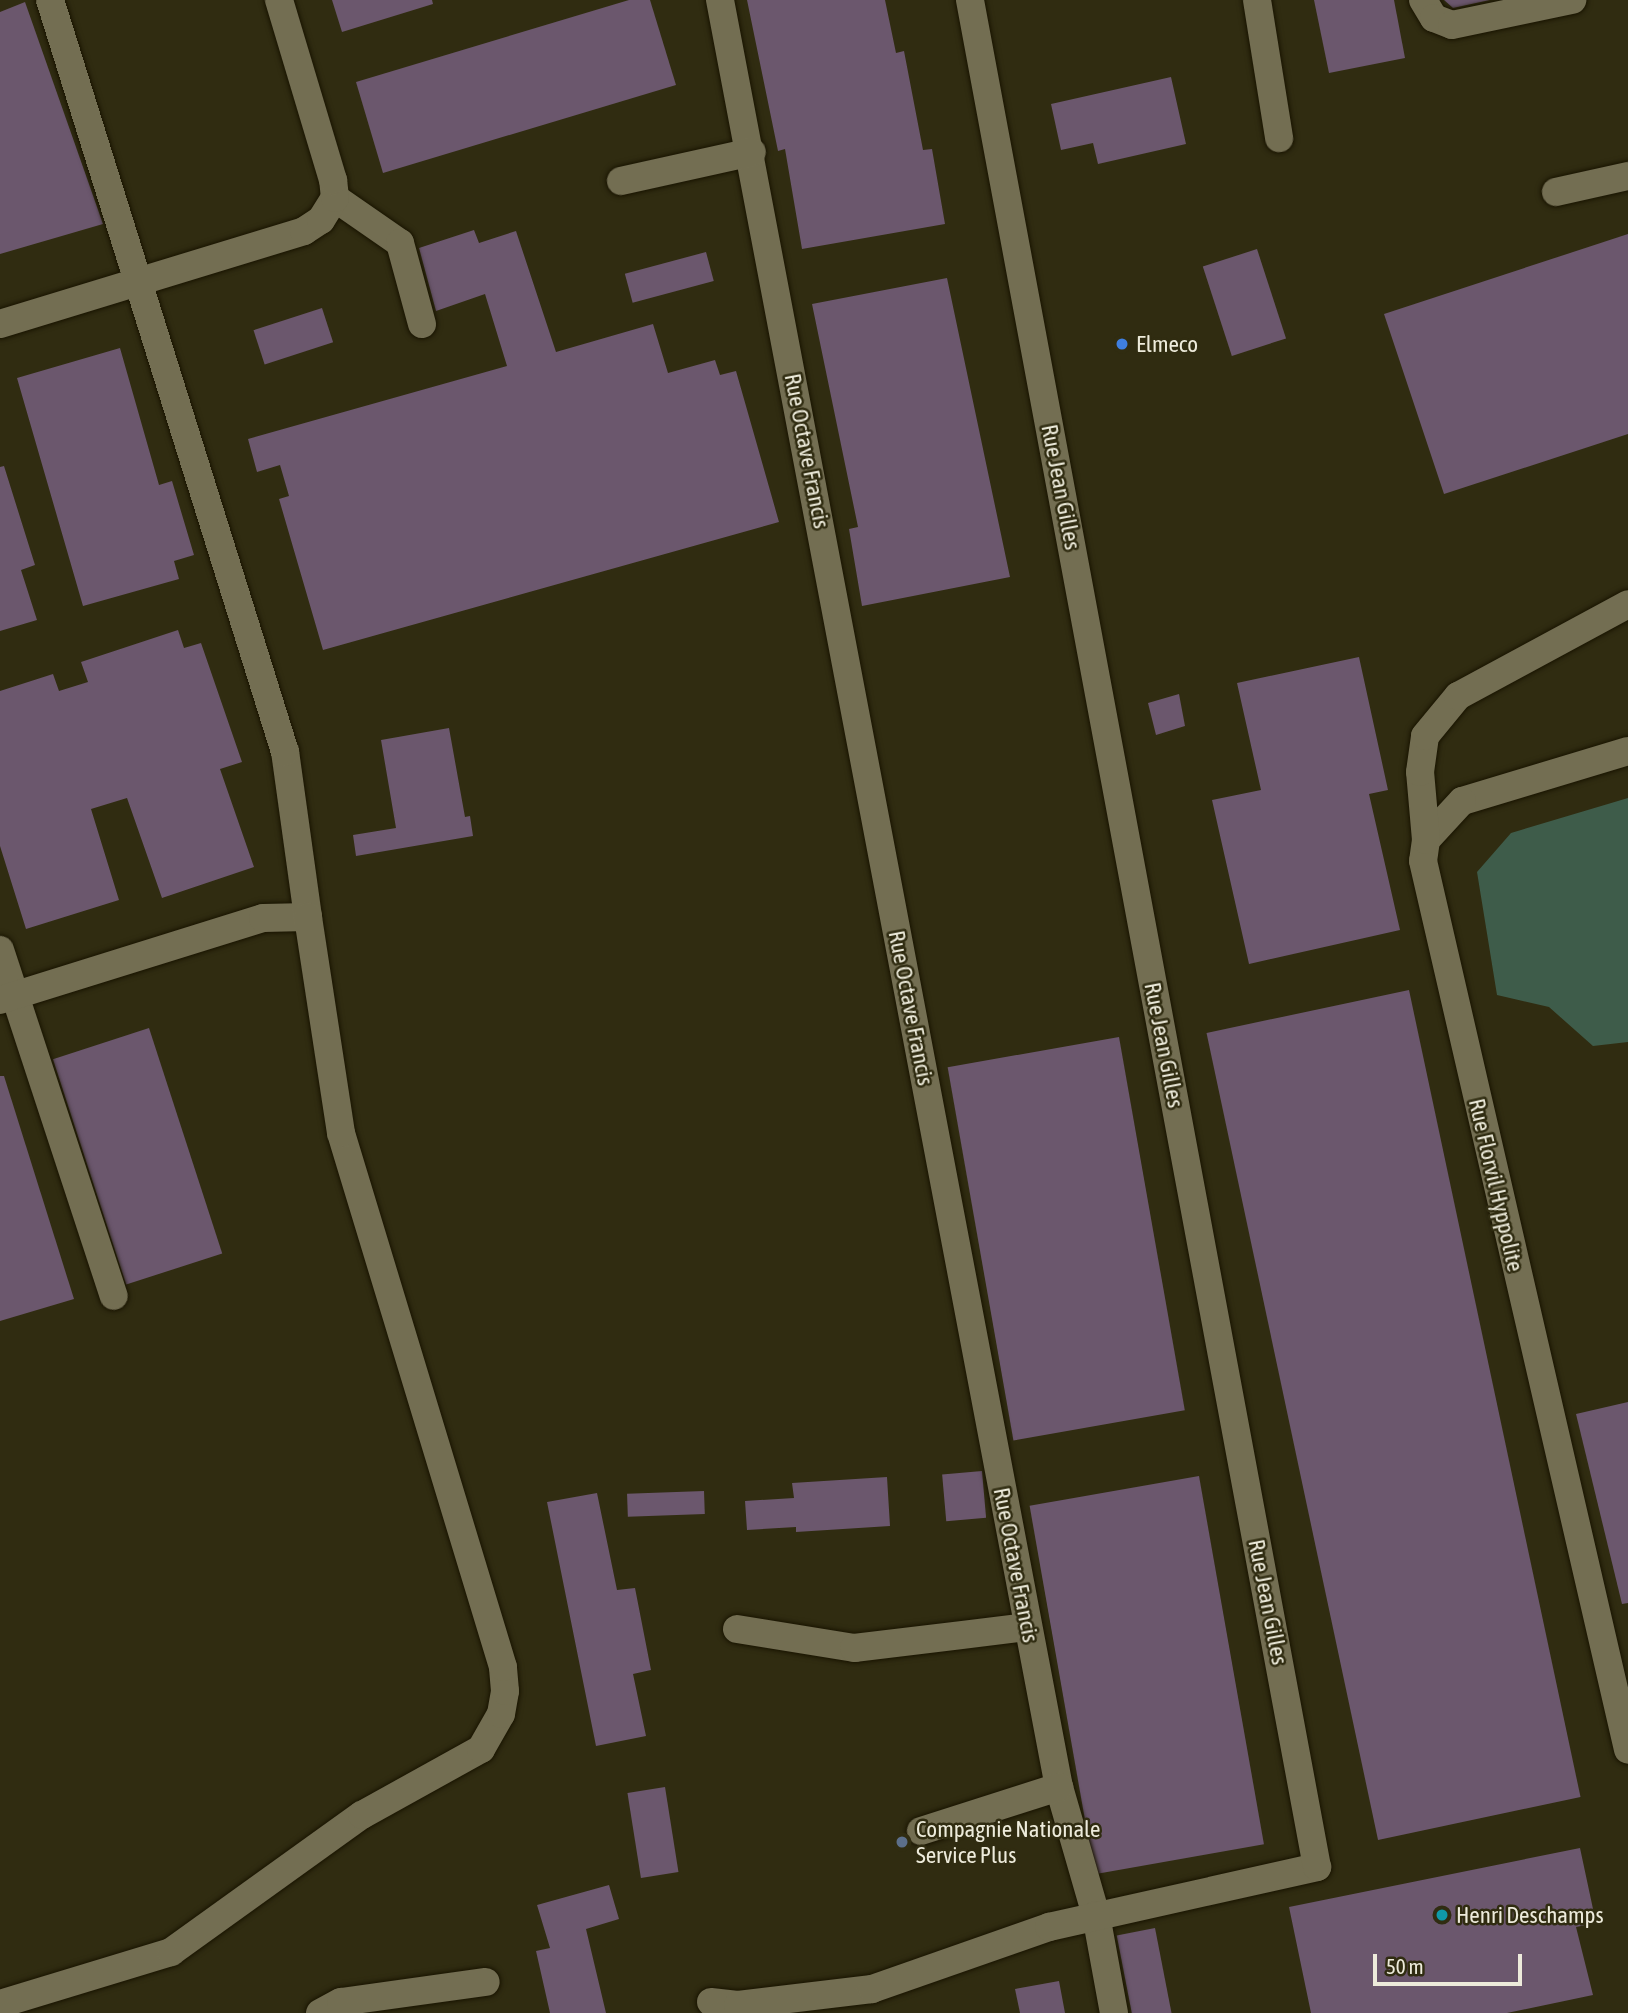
<!DOCTYPE html>
<html>
<head>
<meta charset="utf-8">
<style>
	body { margin:0 }
	#map { position:relative; width:1628px; height:2013px; overflow:hidden; background:#302c11; font-family:"Asap Condensed",sans-serif }
	div>[style] { position:absolute }
	.green>* { inset:0; background:#3e5c4a }
	.building>* { inset:0; background:#6b576d; transform-origin:0 0 }
	.roads { filter:drop-shadow(0 0 2px #191400) drop-shadow(0 0 2px #191400) }
	.minor>* { height:28px; margin:-14px; padding:0 14px; transform-origin:14px; border-radius:14px; background:#736e52 }
	.dots>* { width:19px; height:19px; translate:-50% -50%; box-sizing:border-box; border:4px solid #302c11; border-radius:50% }
	span { translate:-50% -50%; white-space:nowrap; text-align:center; line-height:1.15; -webkit-text-stroke:5px #302c11; paint-order:stroke }
	.poi-label { font-size:23px; color:#edebdb }
	.left { translate:0 -50%; text-align:left }
	.street-label { font-size:23px; color:#edebdb }
	.scale { position:absolute; left:1373px; top:1954px; width:149px; height:32px; box-sizing:border-box; border:4px solid #edebdb; border-top:0; padding-left:9px; font-size:21px; line-height:24px; white-space:nowrap; color:#edebdb; -webkit-text-stroke:5px #302c11; paint-order:stroke }
</style>
</head>
<body>
<div id="map">
	<div class="green">
		<i style="clip-path:polygon(1628px 798px,1628px 1042px,1593px 1046px,1549px 1007px,1497px 995px,1477px 872px,1511px 833px)"></i>
	</div>
	<div class="building">
		<i style="clip-path:polygon(332px 0,432px 0,433px 4px,342px 32px)"></i>
		<i style="clip-path:polygon(629px 0,650px 0,676px 85px,383px 173px,356px 82px)"></i>
		<i style="clip-path:polygon(747px 0,885px 0,896px 53px,904px 51px,923px 150px,932px 149px,945px 224px,802px 249px,785px 149px,778px 151px)"></i>
		<i style="clip-path:polygon(1314px 0,1394px 0,1405px 58px,1329px 73px)"></i>
		<i style="clip-path:polygon(1444px 0,1490px 0,1453px 8px)"></i>
		<i style="clip-path:polygon(25px 2px,103px 224px,0 254px,0 12px)"></i>
		<i style="clip-path:polygon(1171px 77px,1186px 144px,1098px 164px,1093px 143px,1061px 150px,1051px 104px)"></i>
		<i style="clip-path:polygon(474px 230px,479px 243px,516px 231px,556px 352px,653px 324px,668px 373px,715px 360px,720px 375px,736px 371px,779px 522px,323px 650px,279px 499px,289px 496px,280px 465px,257px 472px,248px 439px,507px 366px,485px 294px,436px 311px,419px 248px)"></i>
		<i style="clip-path:polygon(1628px 234px,1628px 434px,1444px 494px,1384px 314px)"></i>
		<i style="left:1257px;top:249px;width:94px;height:57px;rotate:72deg"></i>
		<i style="left:706px;top:252px;width:30px;height:84px;rotate:75deg"></i>
		<i style="clip-path:polygon(947px 278px,1010px 577px,862px 606px,849px 529px,858px 527px,812px 304px)"></i>
		<i style="left:322px;top:308px;width:36px;height:72px;rotate:72deg"></i>
		<i style="clip-path:polygon(120px 348px,159px 485px,172px 481px,194px 555px,174px 561px,179px 579px,83px 606px,17px 378px)"></i>
		<i style="clip-path:polygon(4px 466px,35px 565px,21px 570px,37px 620px,0 631px,0 467px)"></i>
		<i style="clip-path:polygon(178px 630px,184px 648px,201px 643px,242px 762px,220px 769px,254px 867px,162px 898px,127px 798px,91px 809px,119px 900px,26px 929px,0 846px,0 691px,53px 674px,59px 691px,88px 682px,81px 662px)"></i>
		<i style="clip-path:polygon(1359px 657px,1388px 790px,1369px 794px,1400px 930px,1249px 964px,1212px 800px,1261px 790px,1237px 683px)"></i>
		<i style="clip-path:polygon(1179px 694px,1185px 726px,1156px 735px,1148px 703px)"></i>
		<i style="clip-path:polygon(449px 728px,465px 817px,470px 816px,473px 836px,356px 856px,353px 835px,396px 828px,381px 740px)"></i>
		<i style="left:1409px;top:990px;width:825px;height:207px;rotate:78deg"></i>
		<i style="left:149px;top:1028px;width:237px;height:101px;rotate:72deg"></i>
		<i style="left:1119px;top:1037px;width:379px;height:174px;rotate:80deg"></i>
		<i style="clip-path:polygon(0 1076px,4px 1076px,74px 1299px,0 1321px)"></i>
		<i style="clip-path:polygon(1628px 1402px,1628px 1603px,1622px 1604px,1576px 1414px)"></i>
		<i style="left:982px;top:1471px;width:47px;height:40px;rotate:85deg"></i>
		<i style="left:1199px;top:1476px;width:374px;height:172px;rotate:80deg"></i>
		<i style="clip-path:polygon(887px 1477px,890px 1526px,796px 1532px,796px 1527px,747px 1530px,745px 1501px,794px 1498px,792px 1483px)"></i>
		<i style="left:704px;top:1491px;width:23px;height:77px;rotate:88deg"></i>
		<i style="clip-path:polygon(597px 1493px,617px 1590px,635px 1588px,651px 1670px,633px 1674px,646px 1736px,596px 1746px,547px 1502px)"></i>
		<i style="left:665px;top:1787px;width:86px;height:38px;rotate:81deg"></i>
		<i style="clip-path:polygon(1580px 1848px,1596px 1923px,1576px 1927px,1593px 1995px,1507px 2013px,1311px 2013px,1289px 1907px)"></i>
		<i style="clip-path:polygon(609px 1885px,619px 1919px,586px 1929px,606px 2013px,550px 2013px,536px 1951px,550px 1948px,537px 1905px)"></i>
		<i style="left:1155px;top:1928px;width:87px;height:39px;rotate:79deg"></i>
		<i style="clip-path:polygon(1059px 1981px,1065px 2013px,1020px 2013px,1015px 1989px)"></i>
	</div>
	<div class="roads">
		<div class="minor">
			<i style="left:720px;top:0;width:1819px;rotate:79.26deg"></i>
			<i style="left:1059px;top:1787px;width:133px;rotate:73.9deg"></i>
			<i style="left:1096px;top:1915px;width:100px;rotate:79.6deg"></i>
			<i style="left:1257px;top:0;width:140px;rotate:80.9deg"></i>
			<i style="left:1423px;top:0;width:21px;rotate:59deg"></i>
			<i style="left:1434px;top:18px;width:19px;rotate:21deg"></i>
			<i style="left:1452px;top:25px;width:123px;rotate:-11.8deg"></i>
			<i style="left:621px;top:181px;width:134px;rotate:-12.5deg"></i>
			<i style="left:1556px;top:192px;width:74px;rotate:-12.5deg"></i>
			<i style="left:335px;top:198px;width:79px;rotate:34.7deg"></i>
			<i style="left:400px;top:243px;width:84px;rotate:74.8deg"></i>
			<i style="left:0;top:324px;width:318px;rotate:-17deg"></i>
			<i style="left:304px;top:231px;width:20px;rotate:-33deg"></i>
			<i style="left:321px;top:220px;width:26px;rotate:-58deg"></i>
			<i style="left:335px;top:198px;width:18px;rotate:-96deg"></i>
			<i style="left:333px;top:180px;width:188px;rotate:-106.7deg"></i>
			<i style="left:1628px;top:751px;width:173px;rotate:163.2deg"></i>
			<i style="left:1462px;top:801px;width:53px;rotate:132.7deg"></i>
			<i style="left:1426px;top:840px;width:21px;rotate:98deg"></i>
			<i style="left:1423px;top:861px;width:912px;rotate:77.01deg"></i>
			<i style="left:1426px;top:840px;width:68px;rotate:-95deg"></i>
			<i style="left:1420px;top:772px;width:36px;rotate:-82deg"></i>
			<i style="left:1425px;top:736px;width:52px;rotate:-50.5deg"></i>
			<i style="left:1458px;top:696px;width:193px;rotate:-28.4deg"></i>
			<i style="left:0;top:950px;width:364px;rotate:71.8deg"></i>
			<i style="left:0;top:1000px;width:275px;rotate:-17.3deg"></i>
			<i style="left:263px;top:918px;width:45px;rotate:-1.3deg"></i>
			<i style="left:308px;top:917px;width:167px;rotate:-97.9deg"></i>
			<i style="left:285px;top:752px;width:788px;rotate:-107.35deg"></i>
			<i style="left:737px;top:1629px;width:119px;rotate:9.2deg"></i>
			<i style="left:854px;top:1648px;width:175px;rotate:-6.9deg"></i>
			<i style="left:921px;top:1831px;width:145px;rotate:-17.7deg"></i>
			<i style="left:711px;top:2002px;width:27px;rotate:6deg"></i>
			<i style="left:738px;top:2005px;width:135px;rotate:-6.8deg"></i>
			<i style="left:872px;top:1989px;width:188px;rotate:-19.3deg"></i>
			<i style="left:1049px;top:1927px;width:275px;rotate:-12.6deg"></i>
			<i style="left:1317px;top:1867px;width:1899px;rotate:-100.53deg"></i>
			<i style="left:0;top:2004px;width:179px;rotate:-16.9deg"></i>
			<i style="left:171px;top:1952px;width:235px;rotate:-35.7deg"></i>
			<i style="left:362px;top:1815px;width:136px;rotate:-29deg"></i>
			<i style="left:481px;top:1749px;width:40px;rotate:-60.3deg"></i>
			<i style="left:501px;top:1714px;width:23px;rotate:-80deg"></i>
			<i style="left:505px;top:1691px;width:24px;rotate:-95deg"></i>
			<i style="left:503px;top:1667px;width:558px;rotate:-106.88deg"></i>
			<i style="left:341px;top:1133px;width:219px;rotate:-98.7deg"></i>
			<i style="left:320px;top:2013px;width:24px;rotate:-28deg"></i>
			<i style="left:341px;top:2002px;width:146px;rotate:-7.9deg"></i>
		</div>
	</div>
	<div class="dots">
		<i style="left:1122px;top:344px;background:#3f7fe0"></i>
		<i style="left:902px;top:1842px;background:#5c6f8a"></i>
		<i style="left:1442px;top:1915px;background:#0f9aa8"></i>
	</div>
	<div class="poi-label">
		<span class="left" style="left:1136px;top:344px">Elmeco</span>
		<span class="left" style="left:916px;top:1842px">Compagnie Nationale<br>Service Plus</span>
		<span class="left" style="left:1456px;top:1915px">Henri Deschamps</span>
	</div>
	<div class="street-label">
		<span style="left:807px;top:451px;rotate:79deg">Rue Octave Francis</span>
		<span style="left:1061px;top:487px;rotate:79deg">Rue Jean Gilles</span>
		<span style="left:911px;top:1008px;rotate:79deg">Rue Octave Francis</span>
		<span style="left:1164px;top:1045px;rotate:79deg">Rue Jean Gilles</span>
		<span style="left:1496px;top:1185px;rotate:77deg">Rue Florvil Hyppolite</span>
		<span style="left:1016px;top:1565px;rotate:79deg">Rue Octave Francis</span>
		<span style="left:1268px;top:1602px;rotate:79deg">Rue Jean Gilles</span>
	</div>
	<div class="scale">50 m</div>
</div>
</body>
</html>
